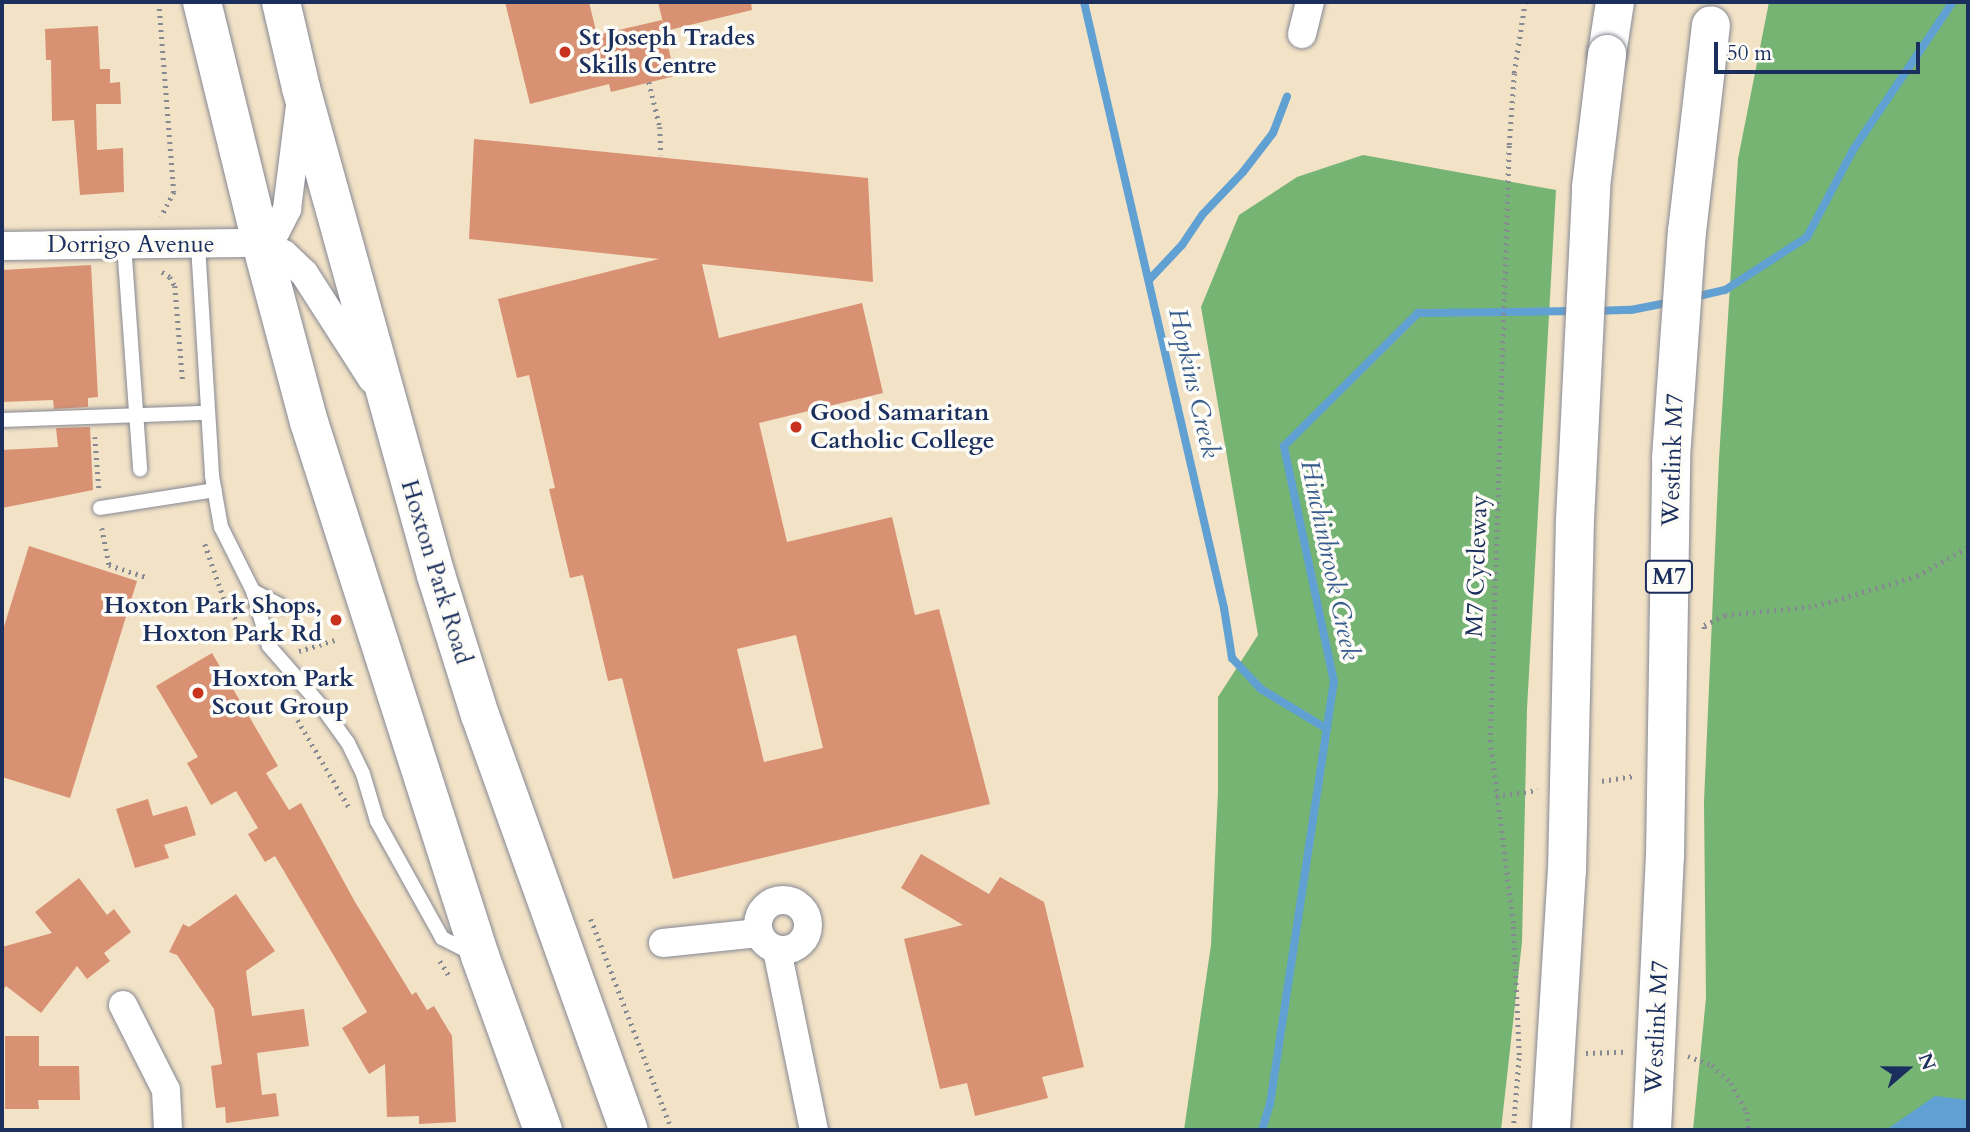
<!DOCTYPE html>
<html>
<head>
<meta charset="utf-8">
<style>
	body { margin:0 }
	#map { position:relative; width:1970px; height:1132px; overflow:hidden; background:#f2e2c6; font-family:Cardo,serif }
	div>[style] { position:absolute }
	.forest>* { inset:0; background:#76b474 }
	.water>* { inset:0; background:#60a0d3 }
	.stream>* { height:8px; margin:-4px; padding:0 4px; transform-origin:4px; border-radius:4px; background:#60a0d3 }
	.building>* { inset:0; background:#d99173 }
	.path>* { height:4.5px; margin-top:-2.25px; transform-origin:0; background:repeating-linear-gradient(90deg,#868892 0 2px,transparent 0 7px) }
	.roads { filter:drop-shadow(0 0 2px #868892) drop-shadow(0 0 2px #868892) }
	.lane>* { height:14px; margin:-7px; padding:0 7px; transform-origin:7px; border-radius:7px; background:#fff }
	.street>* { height:28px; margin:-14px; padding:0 14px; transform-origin:14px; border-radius:14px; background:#fff }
	.street>.ring { margin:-14px; padding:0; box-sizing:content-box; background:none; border:28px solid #fff; border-radius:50% }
	.primary>* { height:38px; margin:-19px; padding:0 19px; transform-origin:19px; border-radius:19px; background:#fff }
	.highway>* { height:38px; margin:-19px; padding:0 19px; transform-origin:19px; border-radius:19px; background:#fff }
	.bridges { filter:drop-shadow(0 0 2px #868892) drop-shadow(0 0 2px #868892) }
	.highway-bridge>* { height:38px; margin:-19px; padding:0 19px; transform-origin:19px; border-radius:19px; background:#fff }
	.dots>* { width:19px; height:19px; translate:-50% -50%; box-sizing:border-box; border:4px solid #fdfcf7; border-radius:50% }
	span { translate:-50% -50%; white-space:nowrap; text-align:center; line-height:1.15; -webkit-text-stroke:7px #fdfcf7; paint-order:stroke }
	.shield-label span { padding:2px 5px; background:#fdfcf7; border:2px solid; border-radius:5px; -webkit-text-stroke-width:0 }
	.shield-label { font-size:23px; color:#1b2f5e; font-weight:700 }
	.poi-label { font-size:24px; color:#1b2f5e; font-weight:700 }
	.left { translate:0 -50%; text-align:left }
	.right { translate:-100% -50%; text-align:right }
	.street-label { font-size:24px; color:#1b2f5e }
	.water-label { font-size:26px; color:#375c8d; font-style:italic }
	.frame { position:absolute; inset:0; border:4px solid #1b2f5e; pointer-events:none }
	.north { position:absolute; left:1872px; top:1034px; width:70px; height:70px; -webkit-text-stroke:5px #fdfcf7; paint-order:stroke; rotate:70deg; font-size:19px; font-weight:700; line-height:28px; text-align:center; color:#1b2f5e }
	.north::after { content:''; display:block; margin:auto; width:24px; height:32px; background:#1b2f5e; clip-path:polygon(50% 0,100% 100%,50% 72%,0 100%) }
	.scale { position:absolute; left:1714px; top:42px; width:206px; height:32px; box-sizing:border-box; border:4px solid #1b2f5e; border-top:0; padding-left:9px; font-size:21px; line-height:24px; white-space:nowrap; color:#1b2f5e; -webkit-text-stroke:5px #fdfcf7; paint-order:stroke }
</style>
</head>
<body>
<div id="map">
	<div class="forest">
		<i style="clip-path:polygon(1769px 2px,1968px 2px,1968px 1130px,1693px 1130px,1706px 998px,1704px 802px,1719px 459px,1738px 159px)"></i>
		<i style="clip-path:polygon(1363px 155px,1556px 190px,1527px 709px,1522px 942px,1501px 1130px,1184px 1130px,1211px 945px,1218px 792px,1218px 697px,1258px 635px,1201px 307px,1239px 215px,1297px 177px)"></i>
	</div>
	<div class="water">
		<i style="clip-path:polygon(1935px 1096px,1968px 1100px,1968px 1130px,1886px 1130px)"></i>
	</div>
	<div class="stream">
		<i style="left:1084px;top:2px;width:622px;rotate:76.99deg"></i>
		<i style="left:1224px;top:608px;width:51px;rotate:80.9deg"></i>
		<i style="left:1232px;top:658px;width:42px;rotate:46.9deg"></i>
		<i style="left:1261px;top:689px;width:77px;rotate:31.2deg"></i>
		<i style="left:1149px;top:280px;width:48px;rotate:-46.7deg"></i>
		<i style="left:1182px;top:245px;width:37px;rotate:-56deg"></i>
		<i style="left:1203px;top:214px;width:58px;rotate:-46.4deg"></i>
		<i style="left:1243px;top:172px;width:49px;rotate:-52.4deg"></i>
		<i style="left:1273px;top:133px;width:39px;rotate:-69deg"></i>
		<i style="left:1694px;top:297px;width:32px;rotate:-13deg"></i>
		<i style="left:1725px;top:290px;width:98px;rotate:-32.9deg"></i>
		<i style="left:1807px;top:237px;width:98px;rotate:-62.1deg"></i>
		<i style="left:1853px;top:150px;width:179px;rotate:-56deg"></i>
		<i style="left:1593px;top:311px;width:38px;rotate:-2deg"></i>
		<i style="left:1631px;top:310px;width:41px;rotate:-11.3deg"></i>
		<i style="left:1262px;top:1130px;width:27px;rotate:-73deg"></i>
		<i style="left:1270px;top:1104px;width:427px;rotate:-81.4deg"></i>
		<i style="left:1334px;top:682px;width:241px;rotate:-102deg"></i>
		<i style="left:1284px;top:446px;width:189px;rotate:-44.8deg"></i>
		<i style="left:1418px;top:313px;width:155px;rotate:-0.7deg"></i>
	</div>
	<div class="building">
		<i style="clip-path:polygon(505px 2px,589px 2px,597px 35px,662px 20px,675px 76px,611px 92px,609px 84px,530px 104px)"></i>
		<i style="clip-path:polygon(658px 2px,751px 2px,752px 10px,665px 31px)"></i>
		<i style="clip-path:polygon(98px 26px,100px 69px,110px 69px,110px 83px,120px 82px,121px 104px,96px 104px,97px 150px,123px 148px,124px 192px,80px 195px,74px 120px,52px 121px,51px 60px,46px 60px,45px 29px)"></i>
		<i style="clip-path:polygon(evenodd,474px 139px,868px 178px,873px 282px,702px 264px,719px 338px,862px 303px,883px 393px,759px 423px,787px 542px,892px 517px,915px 615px,939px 609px,990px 804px,673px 879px,622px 678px,608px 681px,583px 575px,570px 578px,549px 489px,555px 488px,529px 375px,517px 378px,498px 299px,659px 259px,469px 239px,474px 139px,796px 635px,823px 748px,764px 762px,737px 649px,796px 635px)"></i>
		<i style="clip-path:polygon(91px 265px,98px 397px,88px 398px,88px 407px,54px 409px,53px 400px,2px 402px,2px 270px)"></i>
		<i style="clip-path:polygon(90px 427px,93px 490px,2px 508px,2px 450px,58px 447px,56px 428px)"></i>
		<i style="clip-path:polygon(29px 546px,137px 581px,70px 798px,2px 777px,2px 633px)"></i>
		<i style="clip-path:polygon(212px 653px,278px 766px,266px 773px,289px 810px,301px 803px,355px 902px,412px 995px,416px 992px,427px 1010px,434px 1006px,452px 1036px,456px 1122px,419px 1124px,419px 1116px,387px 1117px,385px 1064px,369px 1074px,342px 1028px,367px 1012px,275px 856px,265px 862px,248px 834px,258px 828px,236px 791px,211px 805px,187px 763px,198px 757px,156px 686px)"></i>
		<i style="clip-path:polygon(148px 799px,153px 816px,187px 806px,196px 835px,164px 845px,169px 858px,135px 868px,116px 809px)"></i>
		<i style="clip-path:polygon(921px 854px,989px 894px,1000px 877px,1044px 902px,1084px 1067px,1042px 1077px,1048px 1098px,975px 1116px,967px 1083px,940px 1089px,904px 939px,963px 925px,901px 888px)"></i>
		<i style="clip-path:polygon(79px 878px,107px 915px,114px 909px,131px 932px,104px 953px,110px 961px,87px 979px,77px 966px,41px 1013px,6px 986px,2px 992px,2px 947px,52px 933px,35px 912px)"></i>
		<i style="clip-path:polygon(236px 894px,275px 951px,246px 971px,252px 1016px,304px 1009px,309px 1046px,257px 1053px,262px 1095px,276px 1093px,279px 1116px,226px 1123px,225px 1107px,216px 1108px,211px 1066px,222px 1064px,214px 1009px,177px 955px,169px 952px,183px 924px,189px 927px)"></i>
		<i style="clip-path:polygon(5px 1036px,39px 1036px,39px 1066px,79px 1066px,80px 1100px,38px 1100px,39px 1109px,5px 1109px)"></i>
	</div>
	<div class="path">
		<i style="left:159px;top:2px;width:191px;rotate:85.5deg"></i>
		<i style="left:174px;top:192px;width:28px;rotate:117deg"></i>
		<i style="left:649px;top:82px;width:46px;rotate:76.3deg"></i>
		<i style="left:660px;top:127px;width:28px;rotate:88deg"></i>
		<i style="left:162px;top:272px;width:9px;rotate:32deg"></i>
		<i style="left:170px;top:277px;width:10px;rotate:61deg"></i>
		<i style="left:175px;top:286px;width:97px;rotate:85.3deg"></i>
		<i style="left:95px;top:437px;width:51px;rotate:85.5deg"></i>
		<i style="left:102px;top:528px;width:38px;rotate:79deg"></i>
		<i style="left:109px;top:565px;width:42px;rotate:18deg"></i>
		<i style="left:205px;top:544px;width:58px;rotate:70.9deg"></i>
		<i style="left:224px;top:599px;width:28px;rotate:60deg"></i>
		<i style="left:1704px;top:629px;width:4px;rotate:-90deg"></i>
		<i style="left:1704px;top:625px;width:23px;rotate:-25deg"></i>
		<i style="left:1725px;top:615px;width:90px;rotate:-5.7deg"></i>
		<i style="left:1815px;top:606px;width:106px;rotate:-16.4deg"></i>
		<i style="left:1917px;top:576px;width:59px;rotate:-29.6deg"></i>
		<i style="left:299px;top:651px;width:38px;rotate:-17deg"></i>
		<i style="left:287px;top:702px;width:124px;rotate:59.5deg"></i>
		<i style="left:1602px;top:781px;width:33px;rotate:-9deg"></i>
		<i style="left:1496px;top:796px;width:42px;rotate:-8.1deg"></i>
		<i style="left:591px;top:919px;width:226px;rotate:69deg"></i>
		<i style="left:440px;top:961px;width:19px;rotate:58deg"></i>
		<i style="left:1586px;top:1053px;width:37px;rotate:-2deg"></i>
		<i style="left:1688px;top:1056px;width:26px;rotate:21deg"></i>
		<i style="left:1712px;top:1065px;width:26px;rotate:43deg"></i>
		<i style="left:1731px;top:1083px;width:33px;rotate:61deg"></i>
		<i style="left:1747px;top:1112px;width:18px;rotate:84deg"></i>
		<i style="left:1513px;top:1130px;width:75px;rotate:-85.4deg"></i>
		<i style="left:1519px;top:1055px;width:132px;rotate:-92.6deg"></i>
		<i style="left:1513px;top:923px;width:182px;rotate:-97.2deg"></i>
		<i style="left:1490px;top:742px;width:597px;rotate:-88.18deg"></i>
		<i style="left:1509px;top:145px;width:72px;rotate:-86deg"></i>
		<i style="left:1514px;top:73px;width:72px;rotate:-81.2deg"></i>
	</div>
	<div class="roads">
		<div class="lane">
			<i style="left:124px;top:244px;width:226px;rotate:85.9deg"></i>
			<i style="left:198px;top:245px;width:231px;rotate:86.5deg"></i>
			<i style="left:212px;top:476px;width:52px;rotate:80deg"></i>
			<i style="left:221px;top:527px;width:72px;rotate:63.4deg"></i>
			<i style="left:253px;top:591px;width:32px;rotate:28deg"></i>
			<i style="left:2px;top:420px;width:205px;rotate:-2deg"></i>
			<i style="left:100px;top:508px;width:116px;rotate:-8.9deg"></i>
			<i style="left:253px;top:591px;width:57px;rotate:73.8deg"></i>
			<i style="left:269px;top:646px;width:81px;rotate:49deg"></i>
			<i style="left:322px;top:707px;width:44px;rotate:54.2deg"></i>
			<i style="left:348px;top:743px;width:34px;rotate:64deg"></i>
			<i style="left:363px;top:774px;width:49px;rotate:73.4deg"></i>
			<i style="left:377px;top:821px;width:134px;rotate:60.9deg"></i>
			<i style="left:442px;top:938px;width:34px;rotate:27deg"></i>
		</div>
		<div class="street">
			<i style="left:1302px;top:34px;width:33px;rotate:-76deg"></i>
			<i style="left:261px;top:243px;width:19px;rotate:-39deg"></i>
			<i style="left:276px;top:231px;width:25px;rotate:-63deg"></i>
			<i style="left:287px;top:209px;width:104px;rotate:-82.8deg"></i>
			<i style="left:2px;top:246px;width:259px;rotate:-0.7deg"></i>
			<i style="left:261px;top:243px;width:25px;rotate:26deg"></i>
			<i style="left:284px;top:254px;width:28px;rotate:44deg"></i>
			<i style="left:304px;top:273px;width:126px;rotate:57.3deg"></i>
			<i class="ring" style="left:758px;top:900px;width:22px;height:22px"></i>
			<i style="left:663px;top:943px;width:96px;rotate:-6deg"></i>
			<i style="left:777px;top:950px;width:184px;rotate:78.4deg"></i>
			<i style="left:123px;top:1005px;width:95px;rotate:63.2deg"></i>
			<i style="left:166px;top:1090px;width:40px;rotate:87.1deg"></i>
		</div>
		<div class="primary">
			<i style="left:202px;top:2px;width:248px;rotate:76.2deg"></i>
			<i style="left:261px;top:243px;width:185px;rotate:75deg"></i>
			<i style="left:309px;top:422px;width:561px;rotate:72.24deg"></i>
			<i style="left:480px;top:956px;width:185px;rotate:70.1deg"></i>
			<i style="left:281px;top:2px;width:88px;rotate:76.9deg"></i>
			<i style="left:301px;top:88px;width:505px;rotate:74.51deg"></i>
			<i style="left:436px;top:575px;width:147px;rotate:72.6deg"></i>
			<i style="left:480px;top:715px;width:441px;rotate:70.3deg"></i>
		</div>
		<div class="highway">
			<i style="left:1607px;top:54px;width:53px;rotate:-81.3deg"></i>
		</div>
	</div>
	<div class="bridges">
		<div class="highway-bridge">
			<i style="left:1551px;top:1130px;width:259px;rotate:-86.5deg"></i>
			<i style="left:1567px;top:871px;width:351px;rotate:-88.7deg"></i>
			<i style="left:1575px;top:520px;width:333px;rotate:-87.2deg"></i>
			<i style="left:1591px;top:187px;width:134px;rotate:-83.1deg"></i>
			<i style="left:1652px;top:1130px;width:273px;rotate:-87.3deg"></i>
			<i style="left:1665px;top:857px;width:399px;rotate:-89.1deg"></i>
			<i style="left:1671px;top:458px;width:227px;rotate:-86deg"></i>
			<i style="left:1687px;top:232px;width:208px;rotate:-83.4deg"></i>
		</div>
	</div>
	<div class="dots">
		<i style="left:565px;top:52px;background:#c8321e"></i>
		<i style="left:796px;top:427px;background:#c8321e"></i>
		<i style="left:336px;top:620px;background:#c8321e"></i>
		<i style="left:198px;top:693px;background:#c8321e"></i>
	</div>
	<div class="shield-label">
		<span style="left:1669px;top:577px">M7</span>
	</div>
	<div class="poi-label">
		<span class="left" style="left:579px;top:52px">St Joseph Trades<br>Skills Centre</span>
		<span class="left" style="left:810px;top:427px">Good Samaritan<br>Catholic College</span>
		<span class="right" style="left:322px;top:620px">Hoxton Park Shops,<br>Hoxton Park Rd</span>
		<span class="left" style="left:212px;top:693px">Hoxton Park<br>Scout Group</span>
	</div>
	<div class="street-label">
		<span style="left:131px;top:245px">Dorrigo Avenue</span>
		<span style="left:1673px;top:460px;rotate:-88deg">Westlink M7</span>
		<span style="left:1477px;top:566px;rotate:-88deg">M7 Cycleway</span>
		<span style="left:436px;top:572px;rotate:73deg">Hoxton Park Road</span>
		<span style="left:1657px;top:1027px;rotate:-87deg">Westlink M7</span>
	</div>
	<div class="water-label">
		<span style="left:1194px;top:383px;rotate:77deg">Hopkins Creek</span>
		<span style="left:1330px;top:560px;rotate:78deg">Hinchinbrook Creek</span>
	</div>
	<div class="frame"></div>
	<div class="north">N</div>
	<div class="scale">50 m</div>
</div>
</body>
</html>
